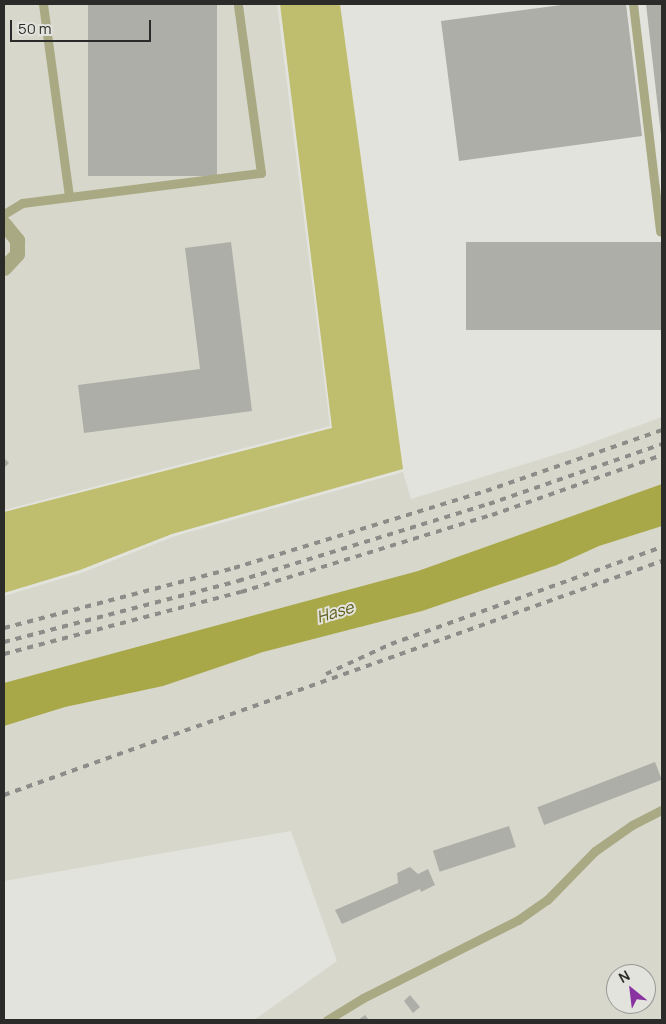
<!DOCTYPE html>
<html>
<head>
<meta charset="utf-8">
<style>
	body { margin:0 }
	#map { position:relative; width:666px; height:1024px; overflow:hidden; background:#e3e3de; font-family:Manrope,sans-serif }
	div>[style] { position:absolute }
	.built>* { inset:0; background:#d7d7cb }
	.green>* { inset:0; background:#bfbe6e }
	.water>* { inset:0; background:#a9a849 }
	.building>* { inset:0; background:#aeaea9; transform-origin:0 0 }
	.lane>* { height:9px; margin:-4.5px; padding:0 4.5px; transform-origin:4.5px; border-radius:4.5px; background:#a9aa83 }
	.street>* { height:15px; margin:-7.5px; padding:0 7.5px; transform-origin:7.5px; border-radius:7.5px; background:#a9aa83 }
	.rail>* { height:4px; margin-top:-2px; transform-origin:0; background:repeating-linear-gradient(90deg,#8c8c89 0 6px,transparent 0 12px) }
	span { translate:-50% -50%; white-space:nowrap; text-align:center; line-height:1.15; -webkit-text-stroke:4px #e3e3de; paint-order:stroke }
	.water-label { font-size:16px; color:#5c5b15; font-style:italic }
	.frame { position:absolute; inset:0; border:5px solid #2b2b29; pointer-events:none }
	.north { position:absolute; left:606px; top:964px; width:50px; height:50px; box-sizing:border-box; background:#e3e3de; border:1px solid #999996; border-radius:50%; rotate:331deg; font-size:14px; font-weight:700; line-height:20px; text-align:center; color:#2b2b29 }
	.north::after { content:''; display:block; margin:auto; width:18px; height:22px; background:#8933a0; clip-path:polygon(50% 0,100% 100%,50% 72%,0 100%) }
	.scale { position:absolute; left:10px; top:20px; width:141px; height:22px; box-sizing:border-box; border:2px solid #2b2b29; border-top:0; padding-left:6px; font-size:15px; line-height:18px; white-space:nowrap; color:#2b2b29; -webkit-text-stroke:4px #e3e3de; paint-order:stroke }
</style>
</head>
<body>
<div id="map">
	<div class="built">
		<i style="clip-path:polygon(4px 4px,277px 4px,330px 426px,4px 510px)"></i>
		<i style="clip-path:polygon(evenodd,662px 417px,662px 1020px,254px 1020px,337px 961px,291px 831px,4px 881px,4px 596px,84px 572px,175px 536px,403px 472px,411px 499px,577px 448px,662px 417px,616px 974px,646px 974px,646px 1004px,616px 1004px,616px 974px)"></i>
	</div>
	<div class="green">
		<i style="clip-path:polygon(280px 4px,340px 4px,403px 469px,172px 534px,80px 570px,4px 593px,4px 512px,332px 428px)"></i>
	</div>
	<div class="water">
		<i style="clip-path:polygon(662px 484px,662px 526px,599px 546px,557px 565px,422px 611px,263px 652px,163px 686px,65px 707px,4px 726px,4px 683px,418px 571px)"></i>
	</div>
	<div class="building">
		<i style="left:88px;top:4px;width:129px;height:172px"></i>
		<i style="clip-path:polygon(569px 4px,626px 4px,642px 136px,459px 161px,441px 21px)"></i>
		<i style="clip-path:polygon(646px 4px,662px 4px,662px 135px,661px 135px)"></i>
		<i style="clip-path:polygon(231px 242px,252px 411px,84px 433px,78px 385px,200px 369px,185px 248px)"></i>
		<i style="left:662px;top:242px;width:88px;height:196px;rotate:90deg"></i>
		<i style="clip-path:polygon(4px 458px,9px 463px,4px 468px)"></i>
		<i style="left:655px;top:762px;width:19px;height:126px;rotate:69deg"></i>
		<i style="left:509px;top:826px;width:22px;height:80px;rotate:72deg"></i>
		<i style="clip-path:polygon(410px 867px,418px 874px,428px 869px,435px 885px,421px 892px,420px 889px,342px 924px,335px 910px,398px 883px,397px 873px)"></i>
		<i style="clip-path:polygon(410px 995px,420px 1007px,413px 1013px,404px 1001px)"></i>
		<i style="clip-path:polygon(365px 1015px,369px 1020px,358px 1020px)"></i>
	</div>
	<div class="lane">
		<i style="left:43px;top:4px;width:195px;rotate:82.3deg"></i>
		<i style="left:633px;top:4px;width:229px;rotate:83.2deg"></i>
		<i style="left:4px;top:214px;width:21px;rotate:-31deg"></i>
		<i style="left:22px;top:203px;width:241px;rotate:-7.2deg"></i>
		<i style="left:261px;top:173px;width:171px;rotate:-97.8deg"></i>
		<i style="left:327px;top:1020px;width:42px;rotate:-31.4deg"></i>
		<i style="left:363px;top:998px;width:174px;rotate:-26.7deg"></i>
		<i style="left:518px;top:920px;width:35px;rotate:-35deg"></i>
		<i style="left:547px;top:900px;width:69px;rotate:-45.6deg"></i>
		<i style="left:595px;top:851px;width:45px;rotate:-35.1deg"></i>
		<i style="left:632px;top:825px;width:34px;rotate:-27deg"></i>
	</div>
	<div class="street">
		<i style="left:4px;top:224px;width:21px;rotate:51deg"></i>
		<i style="left:17px;top:240px;width:14px;rotate:90deg"></i>
		<i style="left:17px;top:254px;width:19px;rotate:133deg"></i>
	</div>
	<div class="rail">
		<i style="left:4px;top:628px;width:238px;rotate:-14.6deg"></i>
		<i style="left:234px;top:568px;width:264px;rotate:-17deg"></i>
		<i style="left:486px;top:491px;width:186px;rotate:-19.1deg"></i>
		<i style="left:4px;top:642px;width:242px;rotate:-14.6deg"></i>
		<i style="left:238px;top:581px;width:263px;rotate:-17.1deg"></i>
		<i style="left:489px;top:504px;width:183px;rotate:-19.1deg"></i>
		<i style="left:4px;top:654px;width:245px;rotate:-14.7deg"></i>
		<i style="left:241px;top:592px;width:263px;rotate:-17.1deg"></i>
		<i style="left:492px;top:515px;width:180px;rotate:-19.4deg"></i>
		<i style="left:326px;top:674px;width:72px;rotate:-24.8deg"></i>
		<i style="left:391px;top:644px;width:288px;rotate:-19.7deg"></i>
		<i style="left:4px;top:795px;width:698px;rotate:-19.58deg"></i>
	</div>
	<div class="water-label">
		<span style="left:335px;top:612px;rotate:-17deg">Hase</span>
	</div>
	<div class="frame"></div>
	<div class="north">N</div>
	<div class="scale">50 m</div>
</div>
</body>
</html>
